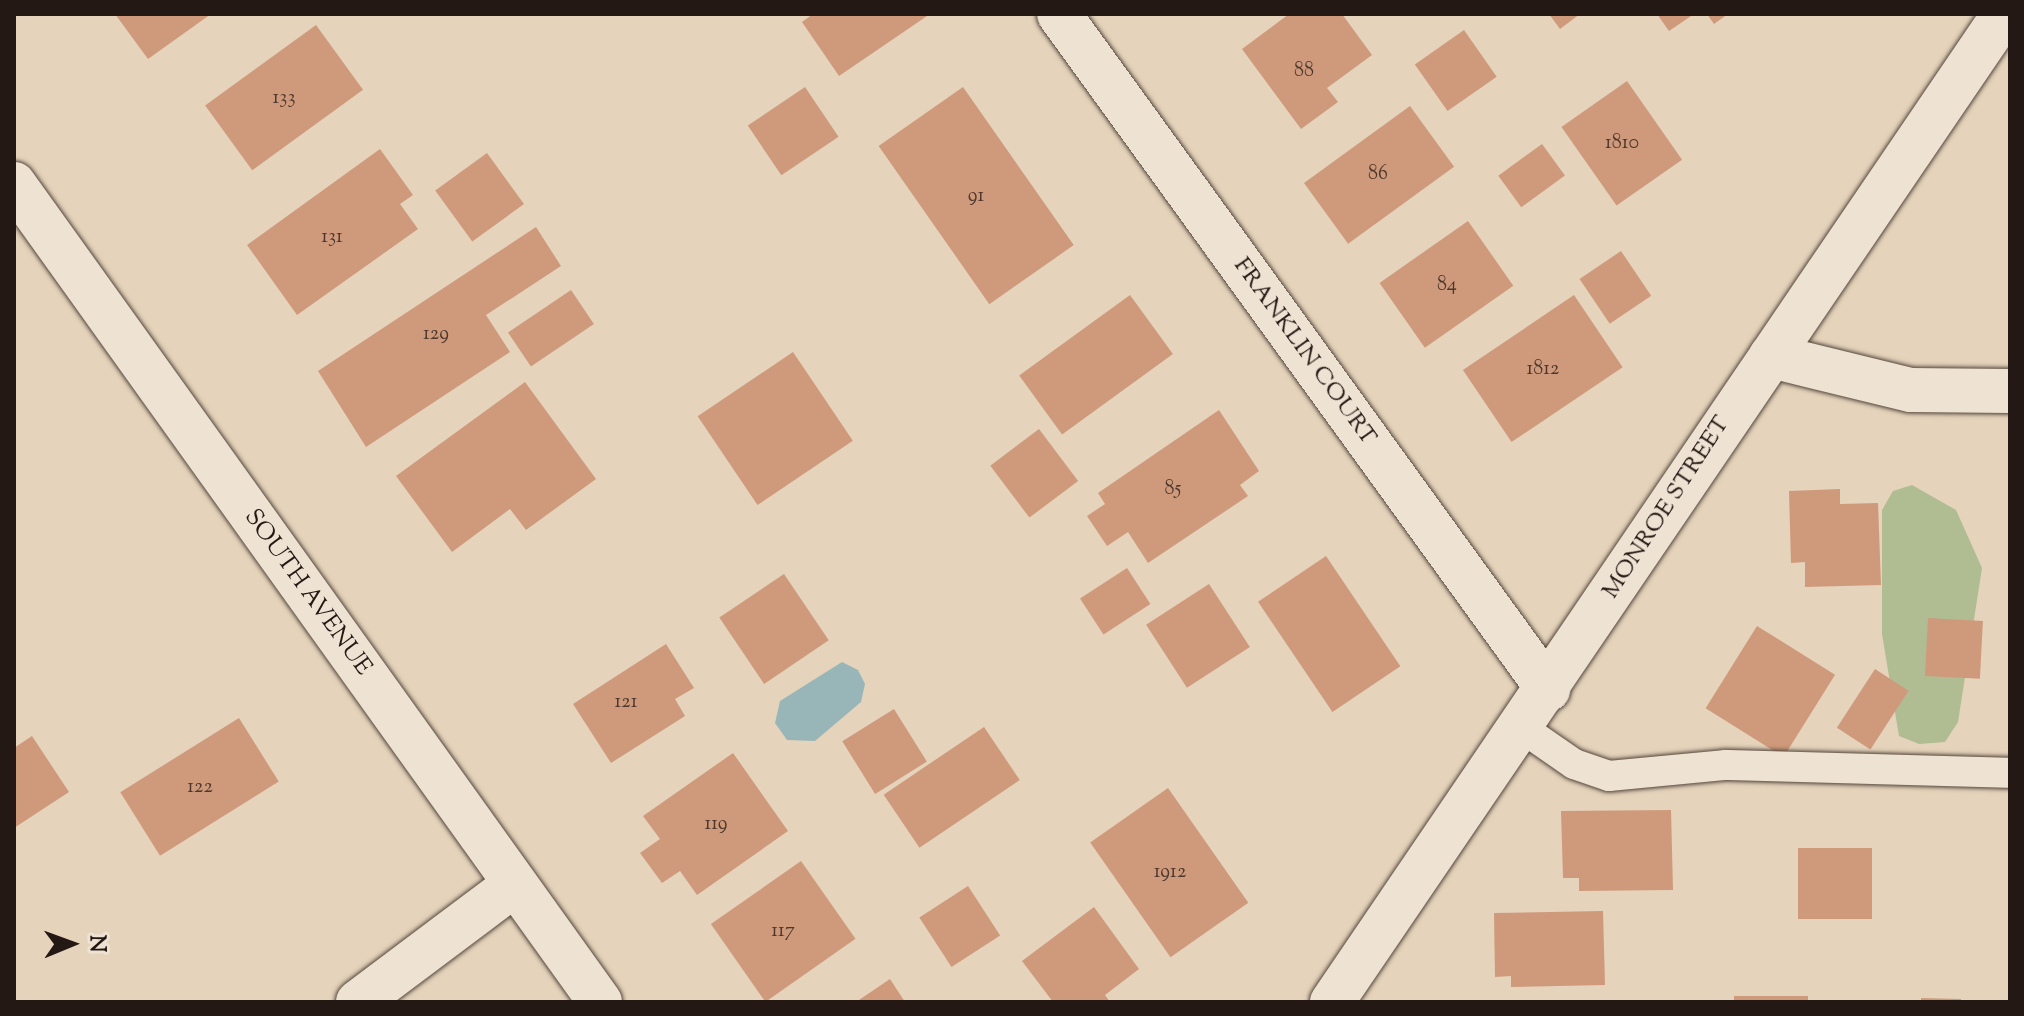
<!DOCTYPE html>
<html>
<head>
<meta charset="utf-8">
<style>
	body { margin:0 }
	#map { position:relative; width:2024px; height:1016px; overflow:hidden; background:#e5d3bb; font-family:"Sorts Mill Goudy",serif }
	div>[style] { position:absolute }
	.green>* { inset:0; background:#b0bd93 }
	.water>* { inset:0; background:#98b6b8 }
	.building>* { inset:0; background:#cf9a7b; transform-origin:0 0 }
	.roads { filter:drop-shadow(0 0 2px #54473d) drop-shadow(0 0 2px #54473d) }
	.lane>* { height:30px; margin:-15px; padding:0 15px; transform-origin:15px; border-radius:15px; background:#eee2d3 }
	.street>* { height:44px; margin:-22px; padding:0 22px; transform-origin:22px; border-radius:22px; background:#eee2d3 }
	.secondary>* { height:44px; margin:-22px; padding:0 22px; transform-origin:22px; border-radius:22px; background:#eee2d3 }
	span { translate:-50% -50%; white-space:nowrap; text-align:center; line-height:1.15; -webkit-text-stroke:6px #eee2d3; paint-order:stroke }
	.number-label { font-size:20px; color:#4e382d }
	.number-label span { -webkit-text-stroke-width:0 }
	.street-label { font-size:24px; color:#231813 }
	.frame { position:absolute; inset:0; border:16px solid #231813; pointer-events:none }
	.north { position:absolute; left:32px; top:904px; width:80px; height:80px; -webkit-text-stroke:6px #eee2d3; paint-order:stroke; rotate:89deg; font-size:22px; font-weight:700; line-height:32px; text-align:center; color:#231813 }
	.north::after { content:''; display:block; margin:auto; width:28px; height:36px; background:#231813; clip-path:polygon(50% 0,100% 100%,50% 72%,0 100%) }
</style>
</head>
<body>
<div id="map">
	<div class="green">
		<i style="clip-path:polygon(1912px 485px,1956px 510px,1982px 568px,1958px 722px,1945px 742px,1919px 744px,1899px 736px,1882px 634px,1882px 510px,1893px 491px)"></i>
	</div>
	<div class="water">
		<i style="clip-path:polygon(842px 662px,858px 670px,865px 684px,861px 702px,815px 741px,787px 740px,775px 723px,780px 701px)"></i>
	</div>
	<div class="building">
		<i style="clip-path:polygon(115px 14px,211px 14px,148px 59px)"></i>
		<i style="clip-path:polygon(813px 14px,930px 14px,839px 76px,802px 22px)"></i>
		<i style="clip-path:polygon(1289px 14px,1342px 14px,1372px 55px,1327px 88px,1338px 102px,1301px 129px,1242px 49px)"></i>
		<i style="clip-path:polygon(1549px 14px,1580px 14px,1560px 29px)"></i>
		<i style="clip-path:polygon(1657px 14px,1694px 14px,1669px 31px)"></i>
		<i style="clip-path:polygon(1707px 14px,1728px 14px,1714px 24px)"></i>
		<i style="left:316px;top:25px;width:80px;height:137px;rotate:54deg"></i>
		<i style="left:1464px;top:30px;width:57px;height:60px;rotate:55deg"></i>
		<i style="left:1627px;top:81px;width:96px;height:80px;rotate:55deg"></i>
		<i style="left:805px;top:87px;width:60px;height:69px;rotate:56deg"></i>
		<i style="left:963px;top:87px;width:193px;height:103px;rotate:55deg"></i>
		<i style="left:1410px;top:106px;width:75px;height:131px;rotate:54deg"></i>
		<i style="left:1542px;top:144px;width:39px;height:54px;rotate:54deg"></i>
		<i style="clip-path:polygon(380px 149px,413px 195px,400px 204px,418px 229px,297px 315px,247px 245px)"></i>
		<i style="left:487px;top:153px;width:63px;height:64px;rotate:54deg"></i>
		<i style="left:1468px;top:221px;width:79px;height:108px;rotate:55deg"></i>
		<i style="clip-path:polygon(536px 227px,561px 266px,486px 315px,510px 352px,366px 447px,318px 371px)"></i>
		<i style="left:1621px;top:251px;width:54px;height:50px;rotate:56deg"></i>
		<i style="left:571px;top:290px;width:41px;height:76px;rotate:56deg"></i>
		<i style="left:1130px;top:295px;width:73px;height:137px;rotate:54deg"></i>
		<i style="left:1574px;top:295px;width:87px;height:134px;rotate:56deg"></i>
		<i style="left:793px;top:352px;width:107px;height:115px;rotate:56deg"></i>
		<i style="clip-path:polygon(525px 382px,596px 479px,526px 530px,510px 509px,452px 552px,396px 476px)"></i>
		<i style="clip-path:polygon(1219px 410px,1259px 471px,1240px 485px,1248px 496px,1148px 563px,1128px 532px,1107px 546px,1087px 516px,1105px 504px,1098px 493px)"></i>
		<i style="left:1039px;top:429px;width:65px;height:61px;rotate:53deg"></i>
		<i style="clip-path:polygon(1840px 489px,1840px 504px,1878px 503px,1881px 585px,1805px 587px,1805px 562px,1791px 563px,1789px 491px)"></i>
		<i style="left:1326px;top:556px;width:133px;height:82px;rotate:56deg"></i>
		<i style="left:1127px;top:568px;width:43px;height:56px;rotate:57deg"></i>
		<i style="left:784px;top:574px;width:80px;height:78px;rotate:56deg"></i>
		<i style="left:1209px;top:584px;width:75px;height:75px;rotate:57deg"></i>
		<i style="left:1928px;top:618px;width:55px;height:58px;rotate:3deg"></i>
		<i style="left:1757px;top:626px;width:92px;height:97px;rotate:32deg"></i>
		<i style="clip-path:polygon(666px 644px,694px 688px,675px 699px,685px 716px,611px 763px,573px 704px)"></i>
		<i style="left:1875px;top:669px;width:40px;height:70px;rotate:33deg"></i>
		<i style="left:894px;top:709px;width:62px;height:61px;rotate:58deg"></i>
		<i style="left:239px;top:718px;width:75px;height:140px;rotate:58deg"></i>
		<i style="left:984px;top:727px;width:64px;height:121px;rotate:56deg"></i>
		<i style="clip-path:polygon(32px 736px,69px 792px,14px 828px,14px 748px)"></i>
		<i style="clip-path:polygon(733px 753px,788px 831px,697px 895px,680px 871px,662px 883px,640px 853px,660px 839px,643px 816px)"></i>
		<i style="left:1168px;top:788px;width:140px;height:95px;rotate:55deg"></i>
		<i style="clip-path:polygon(1671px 810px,1673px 890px,1579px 891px,1579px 878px,1563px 878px,1561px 811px)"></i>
		<i style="left:1798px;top:848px;width:74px;height:71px"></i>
		<i style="left:801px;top:861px;width:95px;height:110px;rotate:55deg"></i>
		<i style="left:968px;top:886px;width:59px;height:58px;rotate:57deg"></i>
		<i style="clip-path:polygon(1094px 907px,1139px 969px,1105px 995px,1110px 1002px,1053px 1002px,1022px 961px)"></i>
		<i style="clip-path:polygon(1603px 911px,1605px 985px,1511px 987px,1511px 976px,1495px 977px,1494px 913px)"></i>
		<i style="clip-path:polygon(890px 979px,905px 1002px,856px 1002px)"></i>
		<i style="left:1734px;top:996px;width:74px;height:6px"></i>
		<i style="clip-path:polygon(1921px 998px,1961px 999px,1961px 1002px,1921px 1002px)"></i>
	</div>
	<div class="roads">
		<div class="lane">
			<i style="left:1522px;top:728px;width:63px;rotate:34.7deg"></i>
			<i style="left:1574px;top:764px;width:37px;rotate:19deg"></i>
			<i style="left:1609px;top:776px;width:118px;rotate:-5.4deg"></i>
			<i style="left:1726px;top:765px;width:284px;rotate:1.6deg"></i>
		</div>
		<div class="street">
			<i style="left:1059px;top:14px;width:834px;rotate:54.08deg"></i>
			<i style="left:14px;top:184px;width:1006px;rotate:54.38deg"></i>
			<i style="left:1771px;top:356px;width:144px;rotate:13.7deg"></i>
			<i style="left:1911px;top:390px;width:99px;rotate:0.6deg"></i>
			<i style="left:358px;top:1002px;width:196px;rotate:-36.9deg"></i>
		</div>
		<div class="secondary">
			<i style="left:1332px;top:1002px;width:1195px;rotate:-55.78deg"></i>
		</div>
	</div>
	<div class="number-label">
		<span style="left:1304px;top:71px">88</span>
		<span style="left:284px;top:98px">133</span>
		<span style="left:1622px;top:143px">1810</span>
		<span style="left:1378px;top:174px">86</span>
		<span style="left:976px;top:196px">91</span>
		<span style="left:332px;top:237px">131</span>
		<span style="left:1447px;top:285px">84</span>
		<span style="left:436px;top:334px">129</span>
		<span style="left:1543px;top:369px">1812</span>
		<span style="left:1173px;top:489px">85</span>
		<span style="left:626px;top:702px">121</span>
		<span style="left:200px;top:787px">122</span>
		<span style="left:716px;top:824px">119</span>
		<span style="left:1170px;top:872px">1912</span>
		<span style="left:783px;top:931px">117</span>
	</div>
	<div class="street-label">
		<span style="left:1304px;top:352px;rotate:54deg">FRANKLIN COURT</span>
		<span style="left:1667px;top:508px;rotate:-57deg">MONROE STREET</span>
		<span style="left:307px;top:593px;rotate:54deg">SOUTH AVENUE</span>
	</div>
	<div class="frame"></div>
	<div class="north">N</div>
</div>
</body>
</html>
